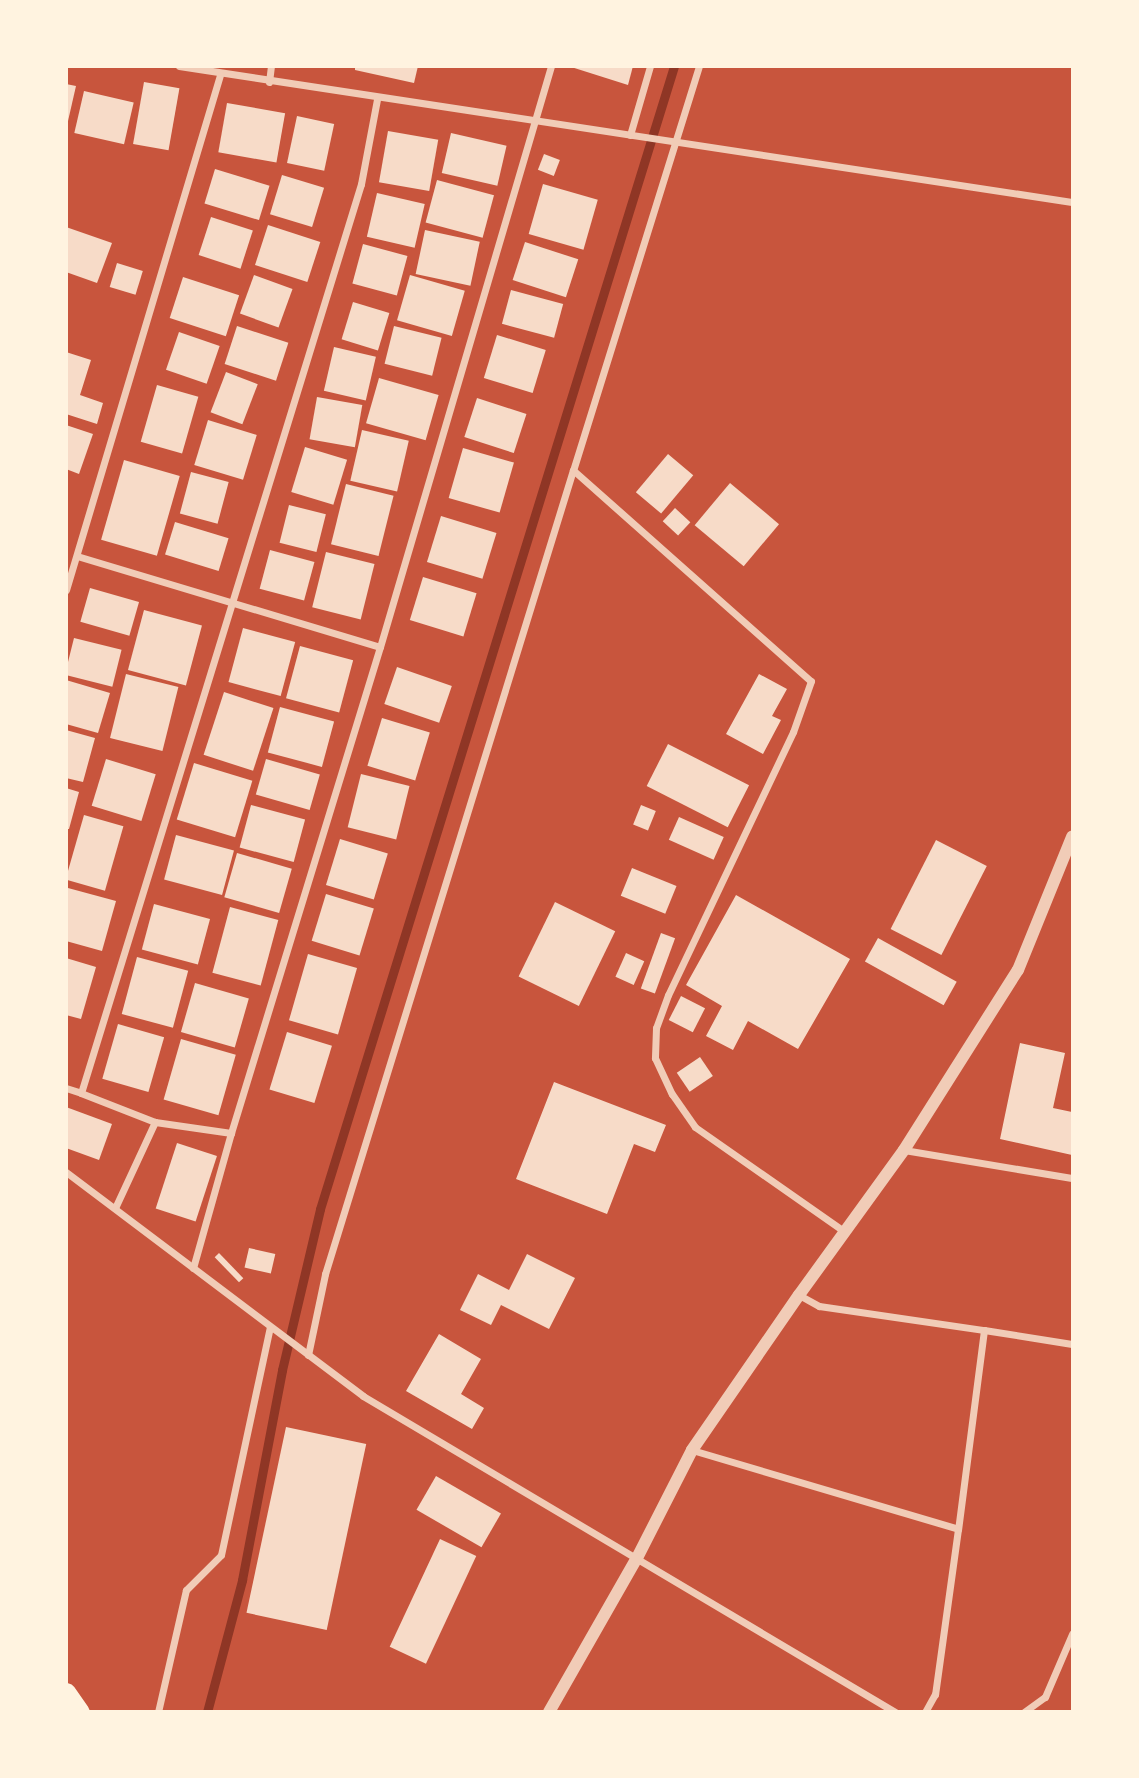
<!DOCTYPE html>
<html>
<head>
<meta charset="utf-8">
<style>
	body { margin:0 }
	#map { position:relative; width:1139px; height:1778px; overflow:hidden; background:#c8553d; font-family:"Exo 2",sans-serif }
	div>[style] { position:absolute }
	.stream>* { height:9px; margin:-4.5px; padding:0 4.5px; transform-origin:4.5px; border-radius:4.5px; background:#8f3625 }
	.building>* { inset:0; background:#f7dbc8; transform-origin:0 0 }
	.minor>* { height:7px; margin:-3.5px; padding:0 3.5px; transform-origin:3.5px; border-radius:3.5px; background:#f1ccb7 }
	.tertiary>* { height:12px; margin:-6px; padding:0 6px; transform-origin:6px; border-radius:6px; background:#f1ccb7 }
	.trunk>* { height:19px; margin:-9.5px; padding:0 9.5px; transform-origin:9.5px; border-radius:9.5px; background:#fff3e0 }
	span { translate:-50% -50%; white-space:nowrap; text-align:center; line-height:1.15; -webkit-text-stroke:6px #fff3e0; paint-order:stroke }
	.frame { position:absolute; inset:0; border:68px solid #fff3e0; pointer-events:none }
</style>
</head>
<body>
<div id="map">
	<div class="stream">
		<i style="left:207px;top:1712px;width:137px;rotate:-75.1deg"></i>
		<i style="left:242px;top:1580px;width:214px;rotate:-79.2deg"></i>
		<i style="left:282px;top:1370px;width:165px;rotate:-76.7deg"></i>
		<i style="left:320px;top:1209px;width:1197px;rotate:-72.79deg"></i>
	</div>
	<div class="building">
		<i style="clip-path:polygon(355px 66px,418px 66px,414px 83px,355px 70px)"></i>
		<i style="clip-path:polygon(568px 66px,633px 66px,628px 85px)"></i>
		<i style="left:144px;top:82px;width:36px;height:63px;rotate:10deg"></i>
		<i style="clip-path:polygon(66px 84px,76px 86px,68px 121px,66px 121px)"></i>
		<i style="left:84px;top:91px;width:51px;height:43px;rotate:13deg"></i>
		<i style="left:227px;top:103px;width:59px;height:50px;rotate:10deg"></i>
		<i style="left:297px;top:116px;width:38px;height:48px;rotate:12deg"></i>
		<i style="left:388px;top:131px;width:51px;height:52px;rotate:10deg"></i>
		<i style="left:451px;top:133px;width:57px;height:41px;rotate:13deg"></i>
		<i style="left:544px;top:154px;width:17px;height:17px;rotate:21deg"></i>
		<i style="left:215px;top:169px;width:57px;height:36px;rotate:17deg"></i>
		<i style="left:282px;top:175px;width:44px;height:41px;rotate:17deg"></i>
		<i style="left:437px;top:180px;width:59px;height:44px;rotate:15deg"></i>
		<i style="left:543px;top:184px;width:57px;height:52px;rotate:16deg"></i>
		<i style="left:377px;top:193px;width:49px;height:45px;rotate:13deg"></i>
		<i style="left:211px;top:217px;width:44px;height:40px;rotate:18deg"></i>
		<i style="left:268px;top:225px;width:55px;height:42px;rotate:18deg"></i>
		<i style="clip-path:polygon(66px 227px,112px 243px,97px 283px,66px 272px)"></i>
		<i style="left:425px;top:230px;width:56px;height:45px;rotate:12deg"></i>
		<i style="left:525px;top:242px;width:56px;height:40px;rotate:18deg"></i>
		<i style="left:363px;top:244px;width:46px;height:41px;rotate:15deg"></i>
		<i style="left:117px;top:263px;width:27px;height:25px;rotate:17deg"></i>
		<i style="left:254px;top:275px;width:41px;height:41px;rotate:20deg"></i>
		<i style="left:410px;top:275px;width:57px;height:47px;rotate:16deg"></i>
		<i style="left:183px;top:277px;width:59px;height:43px;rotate:18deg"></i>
		<i style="left:511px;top:290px;width:54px;height:35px;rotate:15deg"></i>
		<i style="left:353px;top:302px;width:38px;height:39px;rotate:17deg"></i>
		<i style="left:237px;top:326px;width:54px;height:40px;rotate:18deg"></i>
		<i style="left:394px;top:326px;width:49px;height:39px;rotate:14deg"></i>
		<i style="left:179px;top:332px;width:43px;height:40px;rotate:19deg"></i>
		<i style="left:497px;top:335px;width:51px;height:45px;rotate:17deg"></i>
		<i style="left:334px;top:347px;width:43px;height:45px;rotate:13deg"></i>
		<i style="clip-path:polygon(66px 352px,91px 360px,80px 395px,103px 403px,97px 424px,66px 414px)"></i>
		<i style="left:226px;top:372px;width:34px;height:43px;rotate:21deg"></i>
		<i style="left:379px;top:378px;width:62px;height:47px;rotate:16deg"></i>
		<i style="left:157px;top:385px;width:43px;height:59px;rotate:16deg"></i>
		<i style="left:317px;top:397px;width:46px;height:43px;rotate:10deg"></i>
		<i style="left:477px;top:398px;width:52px;height:41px;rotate:18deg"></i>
		<i style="left:208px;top:420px;width:51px;height:47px;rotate:17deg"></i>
		<i style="clip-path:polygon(66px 425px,93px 434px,79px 474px,66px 469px)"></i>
		<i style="left:362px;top:430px;width:48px;height:52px;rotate:13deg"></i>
		<i style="left:305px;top:447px;width:44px;height:47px;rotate:17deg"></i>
		<i style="left:463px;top:448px;width:53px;height:52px;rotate:16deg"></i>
		<i style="left:668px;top:454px;width:33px;height:50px;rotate:40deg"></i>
		<i style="left:124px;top:460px;width:58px;height:83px;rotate:16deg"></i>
		<i style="left:191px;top:472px;width:39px;height:43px;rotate:15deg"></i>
		<i style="left:730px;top:483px;width:64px;height:55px;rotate:40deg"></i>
		<i style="left:346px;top:484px;width:49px;height:62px;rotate:14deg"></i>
		<i style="left:289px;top:505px;width:38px;height:39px;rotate:14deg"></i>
		<i style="left:675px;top:508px;width:21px;height:18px;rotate:43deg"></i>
		<i style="left:441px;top:516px;width:58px;height:48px;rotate:17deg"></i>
		<i style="left:175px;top:522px;width:56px;height:34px;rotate:17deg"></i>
		<i style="left:270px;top:550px;width:46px;height:40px;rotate:15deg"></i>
		<i style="left:326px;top:552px;width:50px;height:57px;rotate:14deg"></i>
		<i style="left:423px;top:577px;width:56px;height:45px;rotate:17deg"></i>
		<i style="left:90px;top:588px;width:51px;height:35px;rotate:16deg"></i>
		<i style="left:144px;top:610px;width:60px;height:62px;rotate:15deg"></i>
		<i style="left:243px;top:628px;width:54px;height:56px;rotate:15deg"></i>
		<i style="left:74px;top:638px;width:49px;height:38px;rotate:14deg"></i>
		<i style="left:300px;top:646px;width:55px;height:54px;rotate:15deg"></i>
		<i style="left:397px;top:667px;width:58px;height:39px;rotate:19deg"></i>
		<i style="left:126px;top:674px;width:54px;height:66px;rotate:14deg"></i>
		<i style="clip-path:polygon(759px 674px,787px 689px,772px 716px,781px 720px,763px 754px,726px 734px)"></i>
		<i style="clip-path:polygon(66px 680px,110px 693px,98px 733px,66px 724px)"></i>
		<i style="left:224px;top:692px;width:52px;height:66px;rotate:18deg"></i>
		<i style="left:280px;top:707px;width:56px;height:47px;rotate:15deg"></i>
		<i style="left:382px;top:718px;width:50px;height:50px;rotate:17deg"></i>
		<i style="clip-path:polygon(66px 730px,95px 738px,83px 782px,66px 778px)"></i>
		<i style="left:668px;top:744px;width:91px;height:47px;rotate:27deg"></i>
		<i style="left:106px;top:759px;width:52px;height:49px;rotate:17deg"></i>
		<i style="left:266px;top:759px;width:56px;height:37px;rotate:16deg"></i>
		<i style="left:194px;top:763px;width:61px;height:59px;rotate:17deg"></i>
		<i style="left:361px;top:774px;width:50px;height:55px;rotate:14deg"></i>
		<i style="clip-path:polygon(66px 788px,79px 792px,69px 829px,66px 829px)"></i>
		<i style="left:251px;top:805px;width:56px;height:44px;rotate:15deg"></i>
		<i style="left:641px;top:805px;width:16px;height:21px;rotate:22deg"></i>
		<i style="left:84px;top:815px;width:41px;height:67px;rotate:16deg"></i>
		<i style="left:679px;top:817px;width:49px;height:25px;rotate:24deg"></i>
		<i style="left:176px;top:835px;width:60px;height:46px;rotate:15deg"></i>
		<i style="left:340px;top:839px;width:50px;height:48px;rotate:17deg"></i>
		<i style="left:936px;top:840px;width:57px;height:100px;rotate:27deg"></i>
		<i style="left:237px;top:853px;width:57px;height:46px;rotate:16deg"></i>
		<i style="left:632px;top:868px;width:48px;height:30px;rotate:22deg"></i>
		<i style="clip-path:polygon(68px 888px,116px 901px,102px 951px,66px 941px)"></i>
		<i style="left:326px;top:894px;width:50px;height:49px;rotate:17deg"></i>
		<i style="clip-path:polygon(736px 895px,850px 959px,798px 1049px,748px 1021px,733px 1050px,706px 1036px,722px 1006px,686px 985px)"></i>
		<i style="left:555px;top:902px;width:67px;height:83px;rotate:26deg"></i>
		<i style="left:154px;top:904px;width:58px;height:47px;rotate:15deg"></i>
		<i style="left:230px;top:907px;width:50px;height:68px;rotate:15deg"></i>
		<i style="left:661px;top:933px;width:15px;height:59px;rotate:20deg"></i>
		<i style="left:878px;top:938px;width:90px;height:27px;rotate:29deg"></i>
		<i style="left:626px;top:953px;width:20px;height:26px;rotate:24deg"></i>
		<i style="left:308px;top:954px;width:51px;height:69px;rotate:16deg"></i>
		<i style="left:137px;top:957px;width:53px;height:59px;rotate:15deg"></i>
		<i style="clip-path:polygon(66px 958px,96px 967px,81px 1019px,66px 1015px)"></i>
		<i style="left:195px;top:983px;width:56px;height:51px;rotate:16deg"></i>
		<i style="left:681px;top:996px;width:27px;height:27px;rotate:27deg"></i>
		<i style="left:118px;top:1024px;width:48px;height:57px;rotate:16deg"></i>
		<i style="left:287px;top:1032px;width:47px;height:60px;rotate:17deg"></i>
		<i style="left:181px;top:1039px;width:57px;height:63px;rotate:16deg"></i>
		<i style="clip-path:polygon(1020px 1043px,1065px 1053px,1053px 1108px,1072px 1112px,1072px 1155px,1000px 1139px)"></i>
		<i style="left:700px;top:1057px;width:23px;height:28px;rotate:56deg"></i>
		<i style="clip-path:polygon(554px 1082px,666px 1125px,655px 1152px,634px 1144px,607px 1214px,516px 1179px)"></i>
		<i style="clip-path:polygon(66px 1107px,112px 1124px,99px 1160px,66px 1148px)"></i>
		<i style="left:177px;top:1143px;width:42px;height:69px;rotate:18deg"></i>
		<i style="left:249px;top:1248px;width:27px;height:20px;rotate:13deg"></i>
		<i style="left:219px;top:1253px;width:35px;height:6px;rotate:46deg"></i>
		<i style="clip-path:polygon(527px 1254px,575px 1278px,549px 1329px,501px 1305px,491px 1325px,460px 1310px,478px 1274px,509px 1290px)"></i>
		<i style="clip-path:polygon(439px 1334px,481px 1359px,461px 1394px,484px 1408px,472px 1429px,406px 1391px)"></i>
		<i style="left:286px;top:1427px;width:82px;height:190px;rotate:12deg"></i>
		<i style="left:436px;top:1476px;width:75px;height:39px;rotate:30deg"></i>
		<i style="left:440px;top:1539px;width:40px;height:119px;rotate:25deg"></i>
	</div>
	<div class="minor">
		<i style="left:179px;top:66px;width:903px;rotate:8.66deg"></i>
		<i style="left:699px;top:66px;width:423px;rotate:107.3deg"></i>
		<i style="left:573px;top:470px;width:318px;rotate:41.6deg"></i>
		<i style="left:811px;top:681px;width:54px;rotate:109.4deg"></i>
		<i style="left:793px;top:732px;width:291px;rotate:115.4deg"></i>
		<i style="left:668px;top:995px;width:35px;rotate:110deg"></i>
		<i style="left:656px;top:1028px;width:30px;rotate:92deg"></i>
		<i style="left:655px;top:1058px;width:40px;rotate:65deg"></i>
		<i style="left:672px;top:1094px;width:40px;rotate:55.1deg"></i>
		<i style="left:695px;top:1127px;width:183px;rotate:35deg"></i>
		<i style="left:269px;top:82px;width:16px;rotate:-83deg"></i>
		<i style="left:630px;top:135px;width:72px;rotate:-73.8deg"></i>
		<i style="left:77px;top:556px;width:316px;rotate:16.7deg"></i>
		<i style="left:66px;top:590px;width:538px;rotate:-73.35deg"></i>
		<i style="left:66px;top:1088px;width:16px;rotate:18deg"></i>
		<i style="left:155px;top:1122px;width:77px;rotate:8.2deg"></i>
		<i style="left:231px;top:1133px;width:508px;rotate:-72.96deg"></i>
		<i style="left:380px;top:647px;width:606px;rotate:-73.6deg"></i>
		<i style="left:904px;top:1150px;width:170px;rotate:9.5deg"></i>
		<i style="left:66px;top:1172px;width:372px;rotate:37deg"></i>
		<i style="left:363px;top:1396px;width:619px;rotate:30.71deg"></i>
		<i style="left:115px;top:1208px;width:95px;rotate:-65.1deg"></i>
		<i style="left:155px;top:1122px;width:79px;rotate:-158.6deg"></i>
		<i style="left:81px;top:1093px;width:951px;rotate:-72.88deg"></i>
		<i style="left:361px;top:184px;width:86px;rotate:-79.3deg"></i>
		<i style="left:193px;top:1268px;width:140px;rotate:-74.3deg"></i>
		<i style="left:799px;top:1295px;width:23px;rotate:29deg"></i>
		<i style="left:819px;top:1306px;width:167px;rotate:8.3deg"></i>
		<i style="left:984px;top:1330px;width:201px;rotate:97.4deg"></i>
		<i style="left:984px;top:1330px;width:89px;rotate:9deg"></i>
		<i style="left:308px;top:1355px;width:83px;rotate:-78.1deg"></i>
		<i style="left:325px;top:1274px;width:841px;rotate:-72.86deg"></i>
		<i style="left:692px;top:1450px;width:277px;rotate:16.5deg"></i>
		<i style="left:958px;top:1529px;width:167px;rotate:97.9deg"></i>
		<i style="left:935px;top:1694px;width:21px;rotate:119deg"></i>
		<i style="left:158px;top:1712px;width:125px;rotate:-77.1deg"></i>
		<i style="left:186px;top:1590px;width:49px;rotate:-45deg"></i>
		<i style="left:221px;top:1555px;width:233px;rotate:-77.9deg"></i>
		<i style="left:1024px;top:1712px;width:26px;rotate:-36deg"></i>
		<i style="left:1045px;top:1697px;width:69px;rotate:-66.8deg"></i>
	</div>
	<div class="tertiary">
		<i style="left:549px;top:1712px;width:177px;rotate:-60.3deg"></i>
		<i style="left:637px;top:1558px;width:121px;rotate:-63deg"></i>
		<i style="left:692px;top:1450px;width:188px;rotate:-55.4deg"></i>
		<i style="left:799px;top:1295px;width:179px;rotate:-54.1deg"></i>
		<i style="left:904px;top:1150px;width:213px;rotate:-57.7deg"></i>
		<i style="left:1018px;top:970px;width:144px;rotate:-67.9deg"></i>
	</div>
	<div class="trunk">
		<i style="left:66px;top:1692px;width:24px;rotate:55deg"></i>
	</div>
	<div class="frame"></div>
</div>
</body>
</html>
